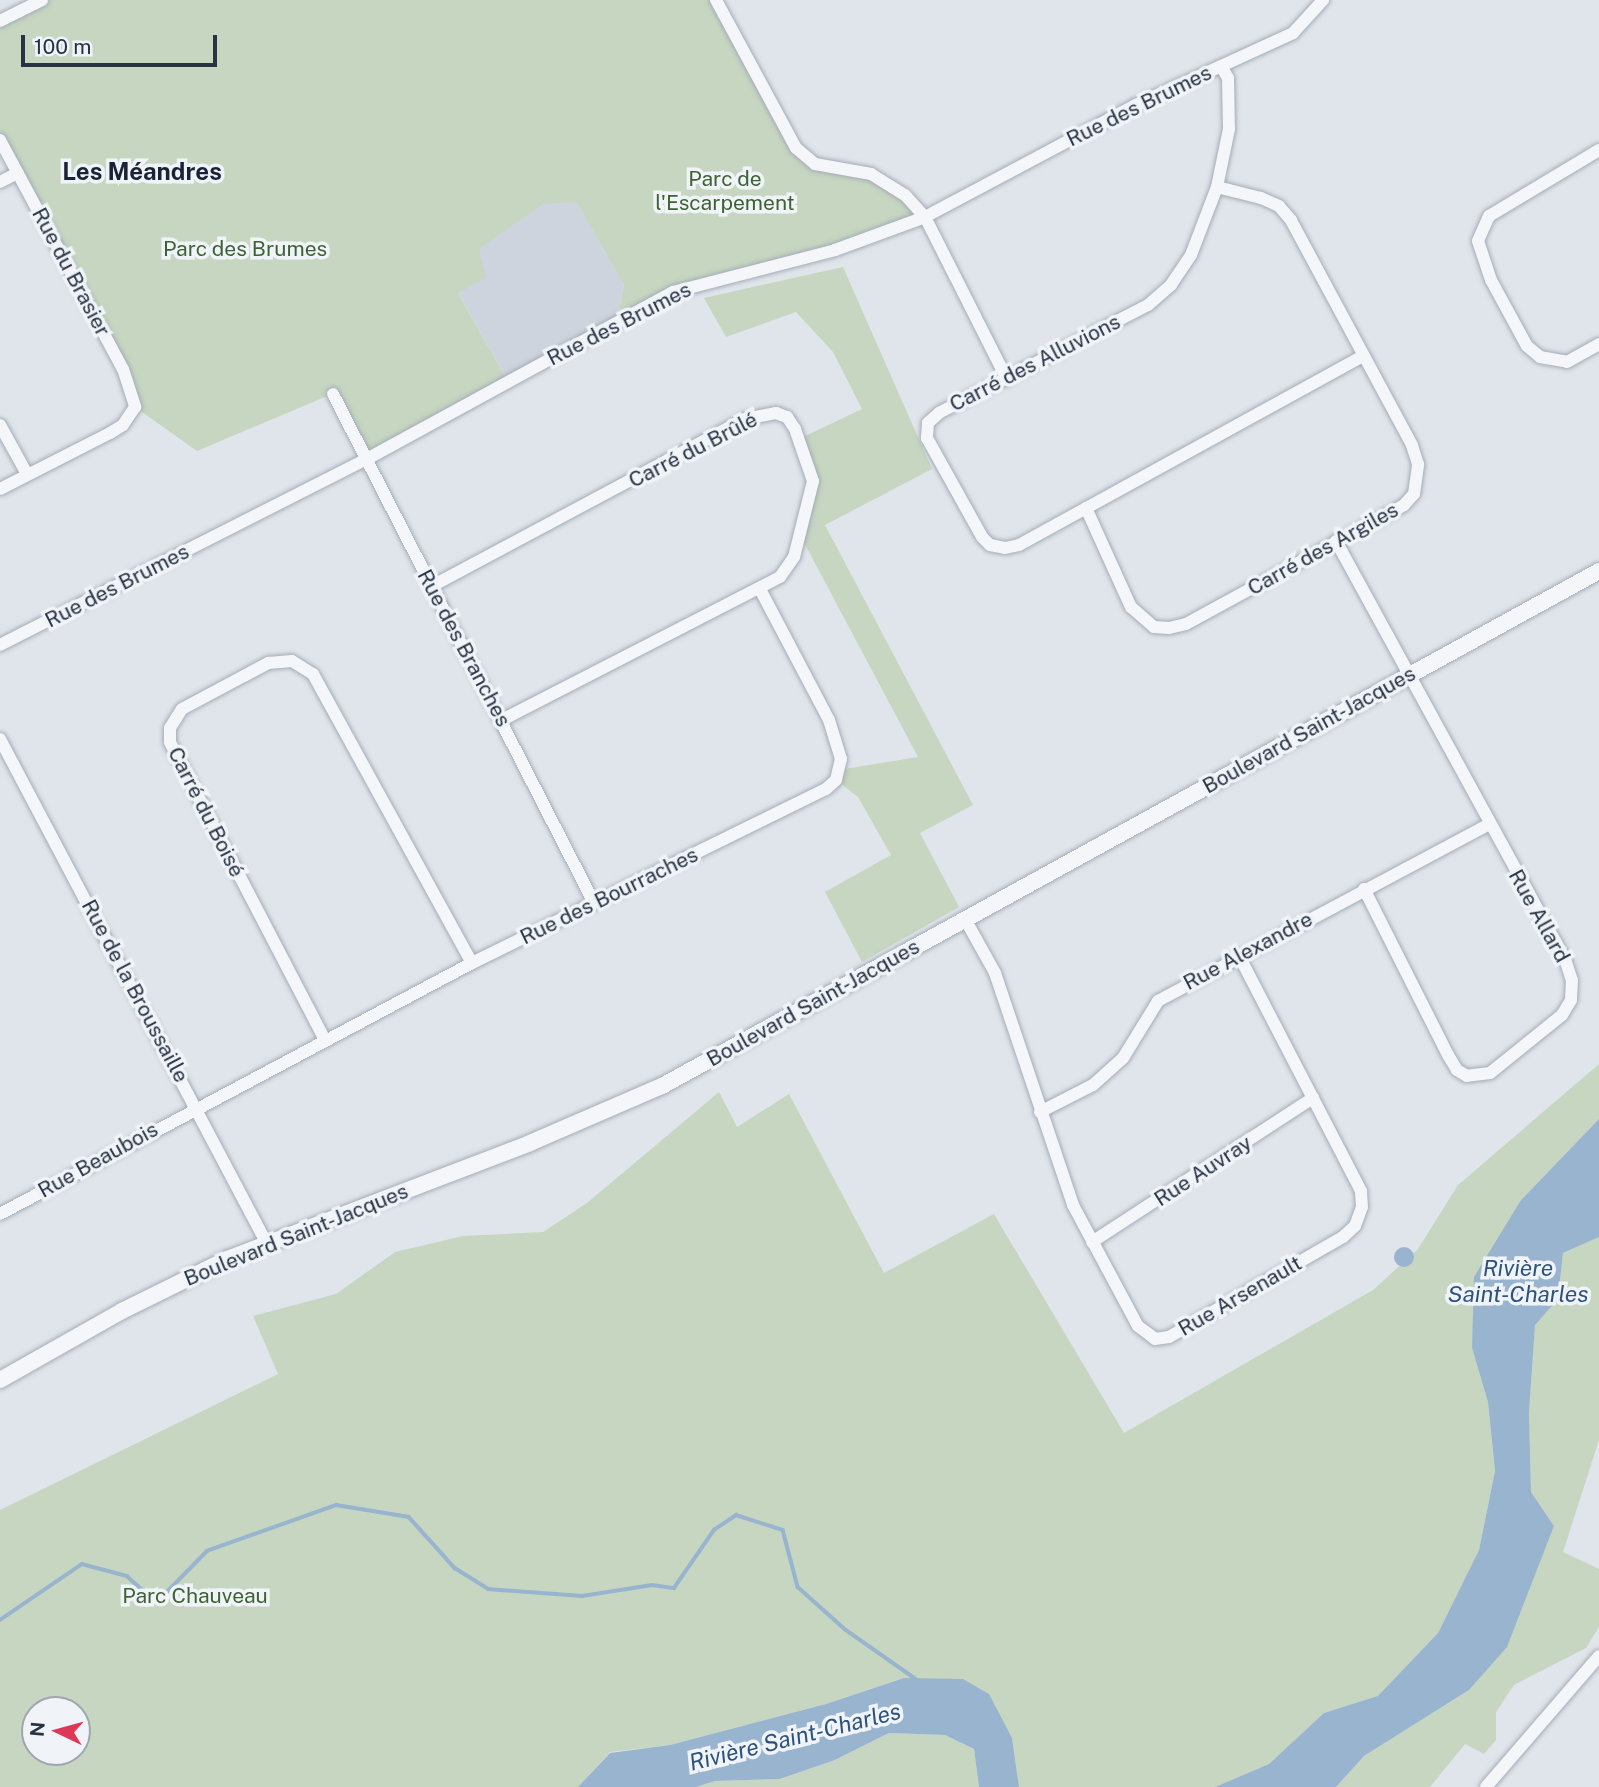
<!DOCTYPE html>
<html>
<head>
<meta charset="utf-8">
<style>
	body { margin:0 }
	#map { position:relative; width:1599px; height:1787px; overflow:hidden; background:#e0e5eb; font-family:"Public Sans",sans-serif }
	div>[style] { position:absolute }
	.built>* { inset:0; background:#ced4dd }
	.green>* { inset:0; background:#c6d6c1 }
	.water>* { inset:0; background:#98b4cf }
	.round { border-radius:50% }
	.stream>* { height:3.5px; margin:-1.75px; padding:0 1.75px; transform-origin:1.75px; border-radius:1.75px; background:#98b4cf }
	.roads { filter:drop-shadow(0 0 2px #a5acb6) drop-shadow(0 0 2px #a5acb6) }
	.minor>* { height:12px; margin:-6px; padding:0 6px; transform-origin:6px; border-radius:6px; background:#f4f6f9 }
	.tertiary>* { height:16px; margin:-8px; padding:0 8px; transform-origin:8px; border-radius:8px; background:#f4f6f9 }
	span { translate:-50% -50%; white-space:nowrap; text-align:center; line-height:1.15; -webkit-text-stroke:7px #f0f4f8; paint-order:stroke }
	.street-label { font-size:21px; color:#273244 }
	.park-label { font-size:21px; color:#3d6233 }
	.water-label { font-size:23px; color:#2c527d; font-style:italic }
	.quarter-label { font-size:24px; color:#192335; font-weight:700 }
	.north { position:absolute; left:21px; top:1696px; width:70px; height:70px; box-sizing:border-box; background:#f0f4f8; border:2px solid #a0a6b0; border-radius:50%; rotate:275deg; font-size:19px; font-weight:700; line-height:28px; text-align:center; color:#273244 }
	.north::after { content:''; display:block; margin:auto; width:24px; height:32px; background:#dd3855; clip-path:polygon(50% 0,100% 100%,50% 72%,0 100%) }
	.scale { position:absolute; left:21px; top:35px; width:196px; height:32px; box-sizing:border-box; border:4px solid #273244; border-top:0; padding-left:9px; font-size:21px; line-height:24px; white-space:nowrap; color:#273244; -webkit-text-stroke:5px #f0f4f8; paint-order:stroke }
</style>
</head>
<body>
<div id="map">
	<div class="built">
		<i style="clip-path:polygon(354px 106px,652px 129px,617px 322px,508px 382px)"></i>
	</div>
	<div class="green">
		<i style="clip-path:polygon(42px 0,716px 0,769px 100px,815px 164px,871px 174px,925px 217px,863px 241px,728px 275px,617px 322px,624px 284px,577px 202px,543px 204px,479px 249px,486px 278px,458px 293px,508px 382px,365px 460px,332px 394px,197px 451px,135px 407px,131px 392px,0 140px,0 21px)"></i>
		<i style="clip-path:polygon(843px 267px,932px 469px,825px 525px,973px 805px,920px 833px,959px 907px,862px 962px,825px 892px,891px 855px,858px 797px,836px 780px,844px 769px,918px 757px,800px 535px,813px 481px,799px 439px,862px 409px,833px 352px,796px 312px,726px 337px,704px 298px)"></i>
		<i style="clip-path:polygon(evenodd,1599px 1064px,1599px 1119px,1521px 1200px,1475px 1308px,1472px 1348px,1488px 1402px,1495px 1471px,1479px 1550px,1438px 1633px,1378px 1697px,1324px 1713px,1269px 1764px,1215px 1787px,1019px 1787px,1012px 1738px,916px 1679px,904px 1678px,826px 1704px,670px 1745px,610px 1752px,578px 1787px,0 1787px,0 1510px,278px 1374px,253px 1316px,336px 1294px,395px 1252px,463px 1236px,543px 1232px,587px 1203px,719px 1092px,737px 1127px,789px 1094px,884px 1273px,994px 1214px,1124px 1433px,1373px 1290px,1418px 1249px,1458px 1185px,1599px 1064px,35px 1710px,77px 1710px,77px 1752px,35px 1752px,35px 1710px)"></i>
		<i style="clip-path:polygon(1599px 1237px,1599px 1440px,1563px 1552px,1599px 1569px,1599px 1627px,1586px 1648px,1514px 1685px,1496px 1712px,1496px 1740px,1484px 1754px,1465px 1744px,1430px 1787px,1336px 1787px,1364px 1756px,1469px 1690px,1507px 1646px,1554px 1526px,1531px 1492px,1529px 1413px,1535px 1324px,1558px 1299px,1563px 1253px)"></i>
		<i style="clip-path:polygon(889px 1733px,945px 1735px,974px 1749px,979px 1787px,696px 1787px,715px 1781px,781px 1779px,835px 1760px)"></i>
	</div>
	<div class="water">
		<i style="clip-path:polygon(1599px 1119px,1599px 1237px,1563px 1253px,1558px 1299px,1535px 1325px,1529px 1413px,1531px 1492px,1554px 1526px,1507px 1647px,1469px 1690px,1364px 1756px,1336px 1787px,1215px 1787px,1269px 1764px,1324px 1713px,1378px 1696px,1438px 1633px,1479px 1550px,1495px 1471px,1488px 1402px,1472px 1348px,1474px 1277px,1521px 1200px)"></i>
		<i class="round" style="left:1394px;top:1247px;width:20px;height:20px"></i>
		<i style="clip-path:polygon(904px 1678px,963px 1679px,989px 1694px,1012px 1738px,1019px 1787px,979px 1787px,974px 1749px,945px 1735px,889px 1733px,835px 1760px,780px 1779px,715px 1781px,696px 1787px,578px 1787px,610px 1753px,670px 1745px,826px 1704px)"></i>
	</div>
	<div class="stream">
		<i style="left:0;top:1620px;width:99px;rotate:-34.3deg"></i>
		<i style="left:82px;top:1564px;width:47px;rotate:14.9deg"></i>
		<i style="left:127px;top:1576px;width:28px;rotate:42deg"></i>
		<i style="left:148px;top:1595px;width:20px;rotate:-11deg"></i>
		<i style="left:168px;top:1591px;width:56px;rotate:-45.7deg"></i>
		<i style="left:207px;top:1551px;width:137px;rotate:-19.6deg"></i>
		<i style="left:336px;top:1505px;width:74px;rotate:9.3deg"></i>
		<i style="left:409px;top:1517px;width:69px;rotate:48deg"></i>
		<i style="left:455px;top:1568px;width:39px;rotate:32deg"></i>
		<i style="left:488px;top:1589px;width:94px;rotate:4.3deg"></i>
		<i style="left:582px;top:1596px;width:71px;rotate:-8.9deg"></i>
		<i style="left:652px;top:1585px;width:22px;rotate:8deg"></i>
		<i style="left:674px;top:1588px;width:70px;rotate:-55.4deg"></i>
		<i style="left:714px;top:1530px;width:27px;rotate:-34deg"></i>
		<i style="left:736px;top:1515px;width:49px;rotate:17.7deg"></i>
		<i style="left:783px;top:1530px;width:59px;rotate:75.3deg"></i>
		<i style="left:798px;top:1587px;width:64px;rotate:41.9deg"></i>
		<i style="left:846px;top:1630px;width:85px;rotate:35deg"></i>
	</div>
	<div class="roads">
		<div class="minor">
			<i style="left:716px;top:0;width:168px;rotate:61.6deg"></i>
			<i style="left:796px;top:148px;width:25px;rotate:40deg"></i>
			<i style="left:815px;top:164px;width:57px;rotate:10.1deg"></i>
			<i style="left:871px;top:174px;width:40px;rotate:32deg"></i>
			<i style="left:905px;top:195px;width:30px;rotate:48deg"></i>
			<i style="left:925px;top:217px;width:182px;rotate:63.2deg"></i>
			<i style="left:0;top:21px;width:47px;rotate:-26.6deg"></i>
			<i style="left:1221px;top:66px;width:14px;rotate:60deg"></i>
			<i style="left:1228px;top:78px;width:51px;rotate:88.9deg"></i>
			<i style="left:1229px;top:129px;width:59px;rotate:101.7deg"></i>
			<i style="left:1217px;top:187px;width:73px;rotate:110.9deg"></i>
			<i style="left:1191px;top:255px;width:36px;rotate:124deg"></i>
			<i style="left:1171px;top:285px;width:30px;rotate:139deg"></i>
			<i style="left:1148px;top:305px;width:235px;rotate:152.7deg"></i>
			<i style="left:939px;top:413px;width:15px;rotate:138deg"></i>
			<i style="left:928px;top:423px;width:15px;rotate:94deg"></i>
			<i style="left:927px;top:438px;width:113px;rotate:60.9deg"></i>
			<i style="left:982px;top:537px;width:11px;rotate:45deg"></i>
			<i style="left:990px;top:545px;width:15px;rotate:11deg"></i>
			<i style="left:1005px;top:548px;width:14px;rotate:-12deg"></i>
			<i style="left:1019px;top:545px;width:393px;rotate:-28.8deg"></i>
			<i style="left:0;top:140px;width:260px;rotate:61.8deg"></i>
			<i style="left:123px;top:369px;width:40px;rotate:72deg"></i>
			<i style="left:135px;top:407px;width:22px;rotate:124deg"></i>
			<i style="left:123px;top:425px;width:15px;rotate:148deg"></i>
			<i style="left:110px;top:433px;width:123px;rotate:153deg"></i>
			<i style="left:1599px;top:150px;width:128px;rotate:149deg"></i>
			<i style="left:1489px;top:216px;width:27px;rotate:114deg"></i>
			<i style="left:1478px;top:241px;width:41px;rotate:71.6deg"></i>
			<i style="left:1491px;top:280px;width:75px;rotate:61.4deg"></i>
			<i style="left:1527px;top:346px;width:17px;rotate:40deg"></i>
			<i style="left:1540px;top:357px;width:27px;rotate:10deg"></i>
			<i style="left:1567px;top:362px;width:37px;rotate:-29deg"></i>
			<i style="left:0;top:182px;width:20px;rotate:-27deg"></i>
			<i style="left:333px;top:394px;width:572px;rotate:62.85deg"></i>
			<i style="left:0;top:425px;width:56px;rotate:61.1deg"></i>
			<i style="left:1086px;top:508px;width:109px;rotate:65.6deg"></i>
			<i style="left:1131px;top:607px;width:30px;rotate:41deg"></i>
			<i style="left:1154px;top:627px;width:15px;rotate:4deg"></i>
			<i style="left:1169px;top:628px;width:17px;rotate:-13deg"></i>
			<i style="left:1186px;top:624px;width:248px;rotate:-28.6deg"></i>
			<i style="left:1404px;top:505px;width:15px;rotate:-48deg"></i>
			<i style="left:1414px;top:494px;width:30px;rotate:-82deg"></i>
			<i style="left:1418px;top:464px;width:20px;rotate:-108deg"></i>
			<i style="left:1412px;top:445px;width:255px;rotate:-118.3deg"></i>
			<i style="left:1291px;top:220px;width:18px;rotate:-131deg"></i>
			<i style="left:1279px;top:206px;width:20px;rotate:-156deg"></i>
			<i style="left:1261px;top:198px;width:45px;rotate:-166deg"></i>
			<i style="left:1336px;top:541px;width:477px;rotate:61.3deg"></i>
			<i style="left:1565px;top:959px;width:22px;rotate:72deg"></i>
			<i style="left:1572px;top:980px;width:20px;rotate:93deg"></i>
			<i style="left:1571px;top:1000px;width:17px;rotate:121deg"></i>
			<i style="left:1562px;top:1015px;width:92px;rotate:141.1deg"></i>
			<i style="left:1490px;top:1073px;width:23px;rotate:173deg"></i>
			<i style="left:1467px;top:1076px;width:12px;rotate:-149deg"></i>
			<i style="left:1457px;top:1070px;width:17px;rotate:-121deg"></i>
			<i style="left:1448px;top:1055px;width:186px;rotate:-116.8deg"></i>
			<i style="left:432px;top:586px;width:355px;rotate:-28.1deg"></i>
			<i style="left:745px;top:419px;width:32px;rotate:-11deg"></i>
			<i style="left:776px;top:413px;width:12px;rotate:20deg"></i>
			<i style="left:787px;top:417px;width:14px;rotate:56deg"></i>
			<i style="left:795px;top:429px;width:55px;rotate:70.9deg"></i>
			<i style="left:813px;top:481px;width:78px;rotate:104deg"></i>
			<i style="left:794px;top:557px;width:24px;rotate:125deg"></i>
			<i style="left:780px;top:577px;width:313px;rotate:152.8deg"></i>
			<i style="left:0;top:645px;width:409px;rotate:-26.9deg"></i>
			<i style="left:365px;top:460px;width:351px;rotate:-28.6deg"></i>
			<i style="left:673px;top:292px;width:167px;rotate:-14.5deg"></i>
			<i style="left:835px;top:250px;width:96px;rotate:-20.1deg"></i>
			<i style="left:925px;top:217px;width:239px;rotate:-28deg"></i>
			<i style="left:1136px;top:105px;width:173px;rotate:-24.6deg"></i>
			<i style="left:1293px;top:33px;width:45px;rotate:-47.7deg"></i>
			<i style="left:0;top:739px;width:571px;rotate:62.13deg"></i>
			<i style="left:965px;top:919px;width:62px;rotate:60.9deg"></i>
			<i style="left:995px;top:973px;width:245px;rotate:71.4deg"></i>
			<i style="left:1073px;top:1205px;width:137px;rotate:61.8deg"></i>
			<i style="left:1138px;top:1326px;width:21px;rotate:37deg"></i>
			<i style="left:1155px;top:1339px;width:14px;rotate:-8deg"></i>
			<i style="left:1169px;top:1337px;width:201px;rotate:-29.9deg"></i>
			<i style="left:1343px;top:1237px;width:16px;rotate:-43deg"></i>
			<i style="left:1355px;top:1226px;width:20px;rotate:-70deg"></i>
			<i style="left:1362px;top:1207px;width:16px;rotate:-94deg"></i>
			<i style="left:1361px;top:1191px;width:265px;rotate:-117.4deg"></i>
			<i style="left:325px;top:1040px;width:336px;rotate:-117.5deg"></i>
			<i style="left:170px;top:742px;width:14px;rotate:-90deg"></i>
			<i style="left:170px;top:728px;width:22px;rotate:-58deg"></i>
			<i style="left:182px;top:709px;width:98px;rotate:-28.1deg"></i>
			<i style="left:268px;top:663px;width:24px;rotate:-5deg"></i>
			<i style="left:292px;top:661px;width:25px;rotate:32deg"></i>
			<i style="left:313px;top:674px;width:330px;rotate:61.2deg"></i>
			<i style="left:1040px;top:1112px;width:59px;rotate:-27deg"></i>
			<i style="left:1093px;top:1085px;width:40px;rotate:-42deg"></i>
			<i style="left:1123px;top:1058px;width:67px;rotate:-58.4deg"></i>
			<i style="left:1158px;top:1001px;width:373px;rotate:-28.1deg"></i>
			<i style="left:0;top:1214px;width:535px;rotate:-28deg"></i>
			<i style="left:472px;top:963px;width:394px;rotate:-26.2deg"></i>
			<i style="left:826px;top:789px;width:13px;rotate:-42deg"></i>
			<i style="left:836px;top:780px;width:22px;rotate:-77deg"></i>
			<i style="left:841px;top:759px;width:41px;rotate:-107.1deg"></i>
			<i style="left:829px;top:720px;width:146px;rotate:-117.8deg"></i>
			<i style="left:1092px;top:1242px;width:264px;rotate:-33.1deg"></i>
			<i style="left:1486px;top:1787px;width:173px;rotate:-49.2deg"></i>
		</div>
		<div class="tertiary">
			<i style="left:0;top:1380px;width:140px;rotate:-29.5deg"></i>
			<i style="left:122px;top:1311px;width:117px;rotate:-26.3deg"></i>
			<i style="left:227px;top:1259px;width:324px;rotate:-20.9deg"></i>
			<i style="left:530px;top:1143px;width:144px;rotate:-23.4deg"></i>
			<i style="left:662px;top:1086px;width:1069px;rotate:-28.79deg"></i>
		</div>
	</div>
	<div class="street-label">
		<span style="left:1139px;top:106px;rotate:-26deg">Rue des Brumes</span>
		<span style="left:71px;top:272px;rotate:62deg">Rue du Brasier</span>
		<span style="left:619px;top:324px;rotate:-27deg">Rue des Brumes</span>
		<span style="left:1035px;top:363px;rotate:-27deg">Carré des Alluvions</span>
		<span style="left:693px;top:450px;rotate:-27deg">Carré du Brûlé</span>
		<span style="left:1323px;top:549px;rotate:-29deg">Carré des Argiles</span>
		<span style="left:117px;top:586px;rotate:-27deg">Rue des Brumes</span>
		<span style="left:464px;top:648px;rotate:62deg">Rue des Branches</span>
		<span style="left:1309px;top:730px;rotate:-29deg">Boulevard Saint-Jacques</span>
		<span style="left:206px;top:812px;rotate:63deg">Carré du Boisé</span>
		<span style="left:609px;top:896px;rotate:-26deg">Rue des Bourraches</span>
		<span style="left:1539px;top:916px;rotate:61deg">Rue Allard</span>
		<span style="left:1248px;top:951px;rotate:-28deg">Rue Alexandre</span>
		<span style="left:135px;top:991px;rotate:62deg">Rue de la Broussaille</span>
		<span style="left:813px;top:1003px;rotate:-29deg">Boulevard Saint-Jacques</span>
		<span style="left:98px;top:1160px;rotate:-29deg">Rue Beaubois</span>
		<span style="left:1203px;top:1171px;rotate:-33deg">Rue Auvray</span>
		<span style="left:296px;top:1235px;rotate:-22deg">Boulevard Saint-Jacques</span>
		<span style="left:1240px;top:1296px;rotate:-30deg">Rue Arsenault</span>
	</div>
	<div class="park-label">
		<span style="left:725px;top:191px">Parc de<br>l'Escarpement</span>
		<span style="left:245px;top:249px">Parc des Brumes</span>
		<span style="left:195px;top:1596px">Parc Chauveau</span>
	</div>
	<div class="water-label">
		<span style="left:1518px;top:1281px">Rivière<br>Saint-Charles</span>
		<span style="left:795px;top:1737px;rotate:-14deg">Rivière Saint-Charles</span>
	</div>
	<div class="quarter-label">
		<span style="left:142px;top:172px">Les Méandres</span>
	</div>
	<div class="north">N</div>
	<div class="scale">100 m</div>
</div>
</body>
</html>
